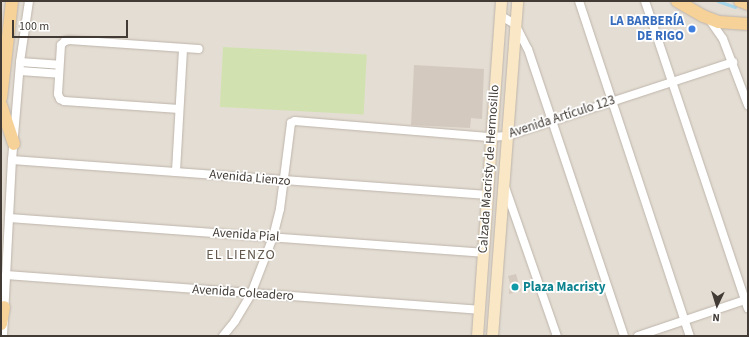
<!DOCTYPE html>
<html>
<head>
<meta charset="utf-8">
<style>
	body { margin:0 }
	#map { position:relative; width:749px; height:337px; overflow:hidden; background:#f1ebe4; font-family:"Source Sans 3",sans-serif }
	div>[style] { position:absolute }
	.residential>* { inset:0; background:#e4ddd3; transform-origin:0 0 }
	.green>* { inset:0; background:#d1e2b0; transform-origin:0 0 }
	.stream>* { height:2.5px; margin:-1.25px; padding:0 1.25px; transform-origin:1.25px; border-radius:1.25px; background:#a4d5e9 }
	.building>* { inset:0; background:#d4c9be }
	.roads { filter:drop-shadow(0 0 1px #beb5ab) drop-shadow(0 0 1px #beb5ab) }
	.minor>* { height:8px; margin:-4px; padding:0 4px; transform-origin:4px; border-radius:4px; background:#fff }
	.secondary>* { height:11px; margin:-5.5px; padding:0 5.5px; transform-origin:5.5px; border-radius:5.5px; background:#fae7c5 }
	.primary>* { height:12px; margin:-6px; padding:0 6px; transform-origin:6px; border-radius:6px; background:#f6d198 }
	.dots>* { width:11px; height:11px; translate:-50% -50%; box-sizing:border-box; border:2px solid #fff; border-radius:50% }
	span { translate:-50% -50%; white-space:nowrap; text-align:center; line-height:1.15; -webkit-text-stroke:3.5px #fff; paint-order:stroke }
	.shop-label { font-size:13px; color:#366cbe; font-weight:700 }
	.right { translate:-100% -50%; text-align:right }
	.street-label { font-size:13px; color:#423b35 }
	.culture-label { font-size:13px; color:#0d838f; font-weight:700 }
	.left { translate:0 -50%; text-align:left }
	.neighbourhood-label { font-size:14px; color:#64584d; letter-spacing:1px }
	.frame { position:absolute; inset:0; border:2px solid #423b35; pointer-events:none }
	.north { position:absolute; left:697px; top:285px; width:40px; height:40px; -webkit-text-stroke:3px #fff; paint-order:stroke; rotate:184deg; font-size:11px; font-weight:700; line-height:16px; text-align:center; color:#423b35 }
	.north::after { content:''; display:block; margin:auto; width:14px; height:18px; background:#423b35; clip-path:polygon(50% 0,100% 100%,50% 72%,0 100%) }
	.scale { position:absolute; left:12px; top:20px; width:116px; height:18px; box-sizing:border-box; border:2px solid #423b35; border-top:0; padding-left:5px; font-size:12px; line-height:14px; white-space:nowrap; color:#423b35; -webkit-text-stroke:3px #fff; paint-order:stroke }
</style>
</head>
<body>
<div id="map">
	<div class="residential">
		<i style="left:1px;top:1px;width:747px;height:335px"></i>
	</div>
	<div class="green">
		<i style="left:223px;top:47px;width:144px;height:60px;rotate:3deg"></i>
	</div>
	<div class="stream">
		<i style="left:718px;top:1px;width:18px;rotate:19deg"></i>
	</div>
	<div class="building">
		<i style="clip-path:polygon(414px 65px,484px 69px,482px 119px,471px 118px,470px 128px,411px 125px)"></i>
		<i style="clip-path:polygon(516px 274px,521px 291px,509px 294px,510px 283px,508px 276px)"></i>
	</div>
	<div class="roads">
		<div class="minor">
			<i style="left:579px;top:1px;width:353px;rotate:71.7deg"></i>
			<i style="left:645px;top:1px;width:324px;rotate:71.5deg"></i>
			<i style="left:501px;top:16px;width:16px;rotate:30deg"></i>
			<i style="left:515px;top:24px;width:28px;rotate:63deg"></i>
			<i style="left:528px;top:49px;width:303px;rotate:71.5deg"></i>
			<i style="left:709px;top:19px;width:24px;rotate:55deg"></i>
			<i style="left:723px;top:39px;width:71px;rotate:69.3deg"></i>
			<i style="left:20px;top:62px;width:39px;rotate:4deg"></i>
			<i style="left:20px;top:71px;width:39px;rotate:4deg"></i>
			<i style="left:179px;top:109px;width:115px;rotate:-176deg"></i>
			<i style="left:64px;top:101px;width:4px;rotate:-153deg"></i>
			<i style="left:60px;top:99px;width:5px;rotate:-112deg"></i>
			<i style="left:58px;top:94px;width:49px;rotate:-86.5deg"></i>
			<i style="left:61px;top:45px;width:6px;rotate:-45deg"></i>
			<i style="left:65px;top:41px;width:4px;rotate:-14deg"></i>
			<i style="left:69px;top:40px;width:130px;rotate:4deg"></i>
			<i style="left:12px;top:160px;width:477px;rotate:4.2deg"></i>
			<i style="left:176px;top:171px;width:123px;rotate:-86.7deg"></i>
			<i style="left:505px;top:187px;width:158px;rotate:70.8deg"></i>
			<i style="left:9px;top:218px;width:475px;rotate:4.2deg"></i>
			<i style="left:6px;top:275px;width:474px;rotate:4.2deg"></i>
			<i style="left:3px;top:336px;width:176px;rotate:-87.1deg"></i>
			<i style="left:12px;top:160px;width:98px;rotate:-85.3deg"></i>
			<i style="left:20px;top:62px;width:62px;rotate:-81.6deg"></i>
			<i style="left:223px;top:336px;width:19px;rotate:-51deg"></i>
			<i style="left:235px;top:321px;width:31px;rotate:-59deg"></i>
			<i style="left:251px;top:294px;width:61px;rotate:-68.9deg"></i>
			<i style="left:273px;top:237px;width:29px;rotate:-76deg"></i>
			<i style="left:280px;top:209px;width:87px;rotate:-82.7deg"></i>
			<i style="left:291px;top:123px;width:4px;rotate:-27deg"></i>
			<i style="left:295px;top:121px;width:197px;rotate:4.7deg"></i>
			<i style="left:491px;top:137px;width:16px;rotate:-4deg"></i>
			<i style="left:507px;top:136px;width:238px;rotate:-18.1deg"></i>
			<i style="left:638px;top:336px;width:116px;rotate:-18.6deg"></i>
		</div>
		<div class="secondary">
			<i style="left:477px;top:336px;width:336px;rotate:-85.9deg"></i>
			<i style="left:492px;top:336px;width:336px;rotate:-85.7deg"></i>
		</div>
		<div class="primary">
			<i style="left:677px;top:1px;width:30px;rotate:30deg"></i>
			<i style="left:703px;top:16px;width:17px;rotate:21deg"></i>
			<i style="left:719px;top:22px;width:29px;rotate:4deg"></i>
			<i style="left:740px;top:1px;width:9px;rotate:21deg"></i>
			<i style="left:1px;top:98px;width:98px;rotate:-83.5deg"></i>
			<i style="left:1px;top:105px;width:41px;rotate:71.6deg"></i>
			<i style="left:1px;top:324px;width:17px;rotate:-80deg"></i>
		</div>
	</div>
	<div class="dots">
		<i style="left:692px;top:29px;background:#3f7fe0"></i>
		<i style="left:515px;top:287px;background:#0f9aa8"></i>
	</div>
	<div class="shop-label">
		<span class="right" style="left:684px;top:29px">LA BARBERÍA<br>DE RIGO</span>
	</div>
	<div class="street-label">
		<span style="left:562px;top:117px;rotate:-18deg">Avenida Artículo 123</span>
		<span style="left:489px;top:169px;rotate:-86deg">Calzada Macristy de Hermosillo</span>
		<span style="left:250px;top:178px;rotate:5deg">Avenida Lienzo</span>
		<span style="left:246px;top:235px;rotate:4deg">Avenida Pial</span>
		<span style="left:243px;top:293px;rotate:4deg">Avenida Coleadero</span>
	</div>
	<div class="culture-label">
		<span class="left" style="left:523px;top:287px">Plaza Macristy</span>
	</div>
	<div class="neighbourhood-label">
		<span style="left:241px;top:255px">EL LIENZO</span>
	</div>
	<div class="frame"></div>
	<div class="north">N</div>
	<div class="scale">100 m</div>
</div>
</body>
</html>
